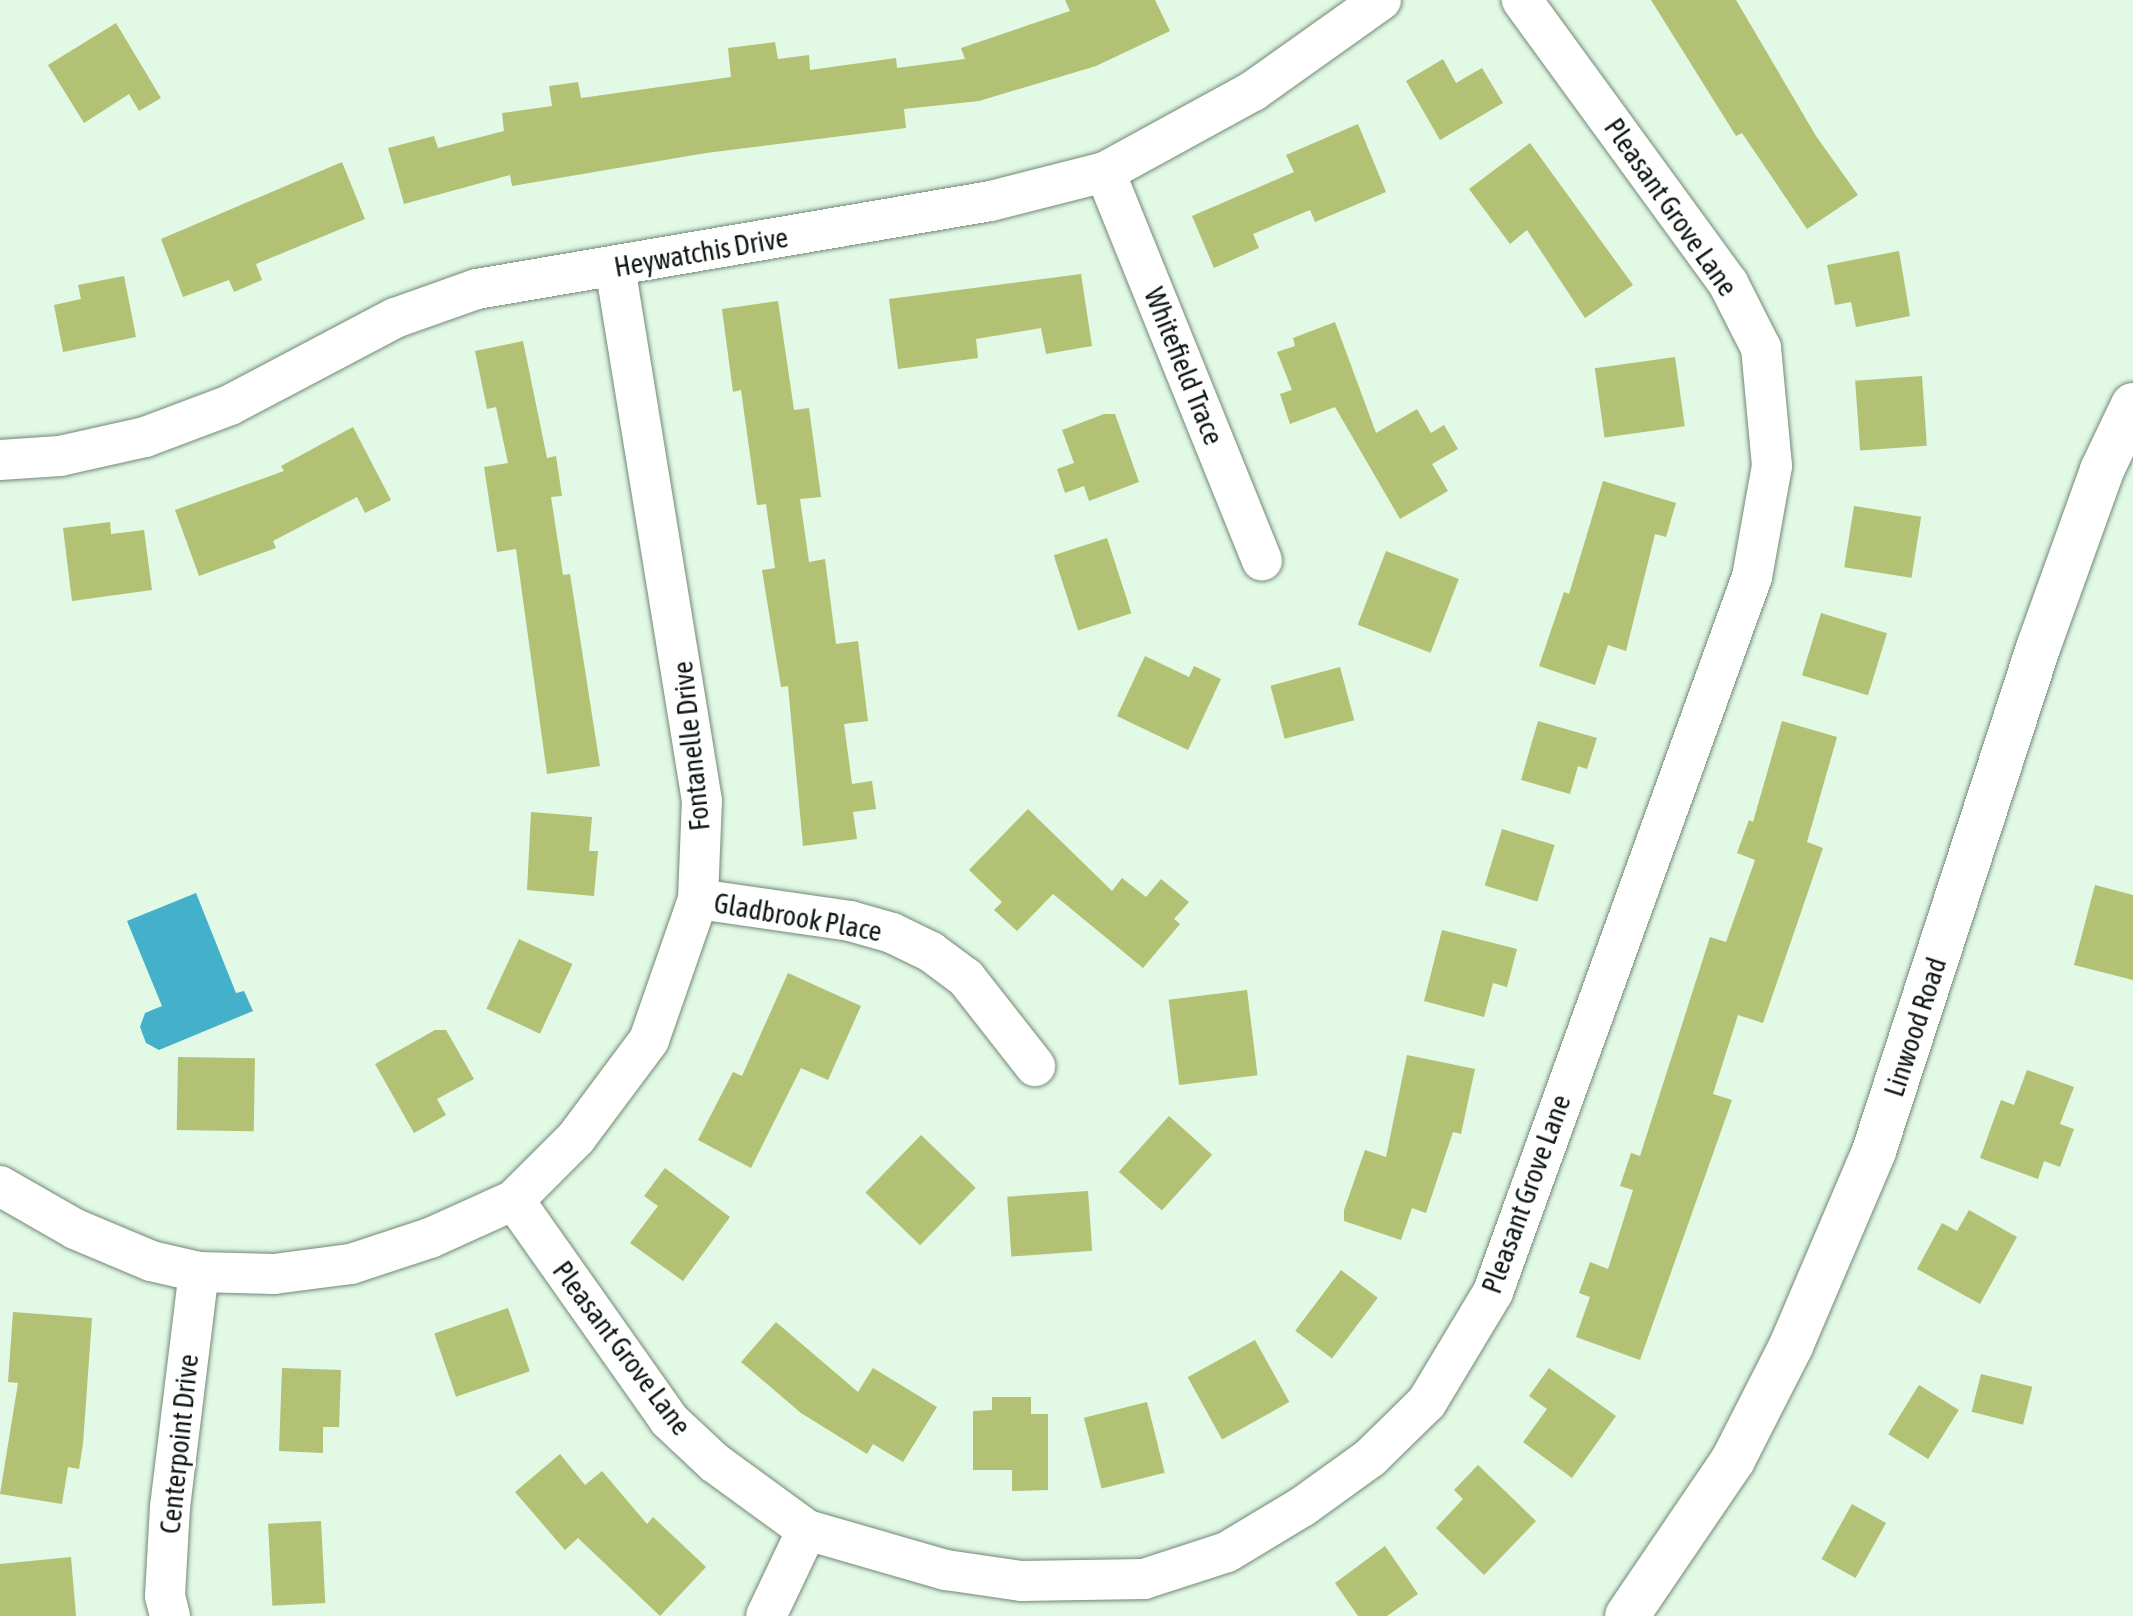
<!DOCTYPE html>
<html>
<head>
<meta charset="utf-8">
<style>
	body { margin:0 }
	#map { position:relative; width:2133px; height:1616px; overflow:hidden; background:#e1f9e5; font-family:"Asap Condensed",sans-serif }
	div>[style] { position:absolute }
	.water>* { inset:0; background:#44b0c9 }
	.building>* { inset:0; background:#b2c173; transform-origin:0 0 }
	.roads { filter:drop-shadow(0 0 2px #738876) drop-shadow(0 0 2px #738876) }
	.minor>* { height:40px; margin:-20px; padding:0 20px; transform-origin:20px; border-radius:20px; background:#fff }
	.tertiary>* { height:44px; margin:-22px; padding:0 22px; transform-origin:22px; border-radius:22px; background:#fff }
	span { translate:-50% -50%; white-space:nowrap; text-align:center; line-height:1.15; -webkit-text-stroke:6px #fff; paint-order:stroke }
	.street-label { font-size:28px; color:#0f1711 }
</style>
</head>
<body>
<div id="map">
	<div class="water">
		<i style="clip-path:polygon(196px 893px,236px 993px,244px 991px,253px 1011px,159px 1050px,146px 1043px,140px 1027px,145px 1013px,162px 1006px,127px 921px)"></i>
	</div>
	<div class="building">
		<i style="clip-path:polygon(1065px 0,1155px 0,1170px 31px,1096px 66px,979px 101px,904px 109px,906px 128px,706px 153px,512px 186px,510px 175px,404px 204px,388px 148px,434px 136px,438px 148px,504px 131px,502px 113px,552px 106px,549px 86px,578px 82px,581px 98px,731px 77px,728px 48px,775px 42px,778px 59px,809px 55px,810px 70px,896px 58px,897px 68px,965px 59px,961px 48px,1070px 11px)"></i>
		<i style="clip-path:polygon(1651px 0,1736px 0,1816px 136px,1858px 195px,1807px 229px,1742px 133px,1736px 136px)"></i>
		<i style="clip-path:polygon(116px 23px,161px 98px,139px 111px,129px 94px,84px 123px,48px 65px)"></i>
		<i style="clip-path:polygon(1443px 59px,1456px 83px,1482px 68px,1503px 103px,1440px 140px,1406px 81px)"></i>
		<i style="clip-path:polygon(1358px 124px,1386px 192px,1315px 222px,1310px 210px,1253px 234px,1259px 248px,1214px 268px,1192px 216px,1294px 172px,1286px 155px)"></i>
		<i style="clip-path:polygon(1530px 143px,1633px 285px,1585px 318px,1527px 230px,1510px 244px,1469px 189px)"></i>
		<i style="clip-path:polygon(342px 162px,365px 219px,256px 264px,262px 280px,234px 292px,229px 280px,183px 297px,161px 239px)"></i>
		<i style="clip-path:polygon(1899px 251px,1910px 316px,1856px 327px,1851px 302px,1835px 305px,1827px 265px)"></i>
		<i style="clip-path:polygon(1081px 274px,1092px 346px,1046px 354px,1041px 328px,976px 339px,978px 358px,898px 369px,889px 299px)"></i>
		<i style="clip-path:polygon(124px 276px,136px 337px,63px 352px,54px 305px,81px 299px,78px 285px)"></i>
		<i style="clip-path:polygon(778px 301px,794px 410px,809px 408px,821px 497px,800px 499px,809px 562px,825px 559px,836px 644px,858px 641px,868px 721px,844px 724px,852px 784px,872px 781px,876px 809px,853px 812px,857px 839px,803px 846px,788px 686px,781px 687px,762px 570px,775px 568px,766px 504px,757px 505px,741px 390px,733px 392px,722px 309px)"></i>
		<i style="clip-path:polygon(1335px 322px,1376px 433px,1417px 409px,1431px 433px,1444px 425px,1458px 449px,1432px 464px,1448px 491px,1400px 519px,1335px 407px,1290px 424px,1280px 394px,1292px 390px,1277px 352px,1295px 346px,1293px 338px)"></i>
		<i style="clip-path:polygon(523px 341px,547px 458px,556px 456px,562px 496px,551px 497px,563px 575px,570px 574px,600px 766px,547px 774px,516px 549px,497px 552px,484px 467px,508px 463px,496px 407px,487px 409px,475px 351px)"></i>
		<i style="left:1675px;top:357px;width:70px;height:81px;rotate:82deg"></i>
		<i style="left:1922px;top:376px;width:70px;height:67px;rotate:86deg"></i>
		<i style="clip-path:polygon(1104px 414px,1115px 414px,1139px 482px,1089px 501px,1084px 486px,1065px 493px,1057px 469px,1074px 463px,1062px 430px)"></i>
		<i style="clip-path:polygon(353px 427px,391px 500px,365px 513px,357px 497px,273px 541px,276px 548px,199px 576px,175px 510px,284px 471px,281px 466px)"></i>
		<i style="clip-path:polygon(1603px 481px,1676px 503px,1666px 537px,1655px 534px,1626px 651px,1608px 645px,1595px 685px,1539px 666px,1564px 592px,1569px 594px)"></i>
		<i style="left:1854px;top:506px;width:68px;height:62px;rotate:9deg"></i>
		<i style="clip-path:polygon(110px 522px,111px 534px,144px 530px,152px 590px,72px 601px,63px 528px)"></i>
		<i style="left:1107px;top:538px;width:79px;height:56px;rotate:72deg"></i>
		<i style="left:1386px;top:551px;width:78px;height:79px;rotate:21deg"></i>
		<i style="left:1821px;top:613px;width:69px;height:65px;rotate:17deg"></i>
		<i style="clip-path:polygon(1145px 656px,1189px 677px,1194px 666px,1221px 679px,1188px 750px,1117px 716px)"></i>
		<i style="left:1340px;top:667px;width:55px;height:72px;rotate:75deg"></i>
		<i style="clip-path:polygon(1538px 721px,1597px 738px,1587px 769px,1578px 766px,1570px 794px,1521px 780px)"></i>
		<i style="clip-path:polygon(1782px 721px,1837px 737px,1807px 842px,1823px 848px,1763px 1023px,1738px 1015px,1713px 1094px,1732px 1100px,1640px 1360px,1576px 1337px,1590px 1297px,1579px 1293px,1590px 1262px,1608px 1269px,1633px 1190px,1620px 1186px,1631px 1153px,1640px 1156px,1710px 937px,1726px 942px,1755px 860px,1737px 853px,1749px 820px,1753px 822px)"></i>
		<i style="clip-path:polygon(1028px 809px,1112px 891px,1122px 878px,1146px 897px,1161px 879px,1189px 902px,1174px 919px,1180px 924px,1143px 968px,1053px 894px,1017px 931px,994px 910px,1002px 902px,969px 870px)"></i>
		<i style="clip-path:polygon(531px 812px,592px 817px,589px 851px,598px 851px,594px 896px,527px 890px)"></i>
		<i style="left:1502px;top:829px;width:55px;height:59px;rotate:17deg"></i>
		<i style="clip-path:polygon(2095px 885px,2133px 895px,2133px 980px,2074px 965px)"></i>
		<i style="clip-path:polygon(1442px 930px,1517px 949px,1507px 987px,1493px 983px,1484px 1017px,1424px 1001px)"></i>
		<i style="left:519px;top:939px;width:59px;height:77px;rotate:25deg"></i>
		<i style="clip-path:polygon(788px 973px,861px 1006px,828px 1080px,801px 1068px,751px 1168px,698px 1140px,733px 1072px,742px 1076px)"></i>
		<i style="left:1247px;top:990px;width:86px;height:79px;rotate:83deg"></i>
		<i style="clip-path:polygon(435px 1030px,446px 1030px,474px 1079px,437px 1099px,446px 1115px,414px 1133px,375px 1064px)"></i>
		<i style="clip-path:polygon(1407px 1055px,1475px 1069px,1461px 1134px,1453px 1132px,1426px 1213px,1412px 1208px,1401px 1240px,1344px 1221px,1344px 1210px,1365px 1150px,1386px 1157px)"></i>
		<i style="left:178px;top:1057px;width:77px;height:73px;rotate:1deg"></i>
		<i style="clip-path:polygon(2027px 1070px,2074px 1087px,2060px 1124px,2074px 1129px,2060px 1167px,2044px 1161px,2038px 1179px,1980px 1158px,2001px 1100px,2014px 1105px)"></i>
		<i style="left:1169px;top:1116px;width:58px;height:75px;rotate:42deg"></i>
		<i style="left:921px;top:1135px;width:76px;height:80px;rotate:44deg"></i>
		<i style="clip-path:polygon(665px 1168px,730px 1217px,683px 1281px,630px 1243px,658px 1206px,644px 1196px)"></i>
		<i style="left:1088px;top:1191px;width:60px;height:81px;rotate:86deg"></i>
		<i style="clip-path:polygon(1969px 1210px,2017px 1237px,1980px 1304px,1917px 1269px,1942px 1223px,1957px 1231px)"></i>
		<i style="left:1341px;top:1270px;width:46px;height:76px;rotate:37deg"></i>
		<i style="left:508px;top:1308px;width:67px;height:78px;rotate:71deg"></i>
		<i style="clip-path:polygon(13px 1312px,92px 1318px,83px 1444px,79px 1469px,68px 1467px,62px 1504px,0 1494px,18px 1383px,8px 1382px)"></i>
		<i style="clip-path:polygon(776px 1322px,858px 1392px,873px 1368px,937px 1407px,903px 1462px,873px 1444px,867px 1454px,801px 1413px,741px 1362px)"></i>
		<i style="left:1255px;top:1340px;width:71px;height:77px;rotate:61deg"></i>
		<i style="clip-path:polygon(282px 1368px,341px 1370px,339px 1427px,323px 1427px,323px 1453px,279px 1451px)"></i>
		<i style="clip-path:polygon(1549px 1368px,1616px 1416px,1572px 1478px,1523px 1442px,1547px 1409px,1529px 1396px)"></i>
		<i style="left:1981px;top:1374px;width:53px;height:39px;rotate:14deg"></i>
		<i style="left:1919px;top:1385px;width:47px;height:58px;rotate:32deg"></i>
		<i style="clip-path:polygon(992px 1397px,1031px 1397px,1031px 1414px,1048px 1414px,1048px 1490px,1012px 1491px,1012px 1470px,973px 1470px,973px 1411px,992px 1410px)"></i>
		<i style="left:1147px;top:1402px;width:73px;height:65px;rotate:76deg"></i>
		<i style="clip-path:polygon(560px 1454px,585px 1485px,602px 1471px,647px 1524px,653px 1517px,706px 1567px,660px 1616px,578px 1538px,565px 1550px,515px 1492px)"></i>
		<i style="clip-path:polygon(1478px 1465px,1536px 1521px,1484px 1575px,1436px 1528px,1463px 1499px,1454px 1490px)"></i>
		<i style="left:1852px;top:1504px;width:39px;height:63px;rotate:29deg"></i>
		<i style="left:321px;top:1521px;width:82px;height:53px;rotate:87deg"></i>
		<i style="clip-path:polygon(1385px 1546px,1418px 1594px,1387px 1616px,1358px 1616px,1335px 1583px)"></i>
		<i style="clip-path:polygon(71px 1557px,76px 1616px,0 1616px,0 1564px)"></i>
	</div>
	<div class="roads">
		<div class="minor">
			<i style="left:1105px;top:172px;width:419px;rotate:68deg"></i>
			<i style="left:0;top:460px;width:60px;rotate:-3.8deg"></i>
			<i style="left:60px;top:456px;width:87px;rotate:-12.6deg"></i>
			<i style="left:145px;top:437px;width:91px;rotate:-20.6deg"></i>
			<i style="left:230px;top:405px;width:187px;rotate:-27.8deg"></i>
			<i style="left:395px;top:318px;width:87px;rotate:-19.5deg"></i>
			<i style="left:477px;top:289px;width:521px;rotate:-9.72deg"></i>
			<i style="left:991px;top:201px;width:118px;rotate:-14.3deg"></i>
			<i style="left:1105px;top:172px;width:169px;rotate:-28.7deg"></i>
			<i style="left:1253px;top:91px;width:157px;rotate:-35.4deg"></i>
			<i style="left:698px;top:899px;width:154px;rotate:8.2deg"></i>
			<i style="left:850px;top:921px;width:44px;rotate:15.9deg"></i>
			<i style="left:892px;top:933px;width:43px;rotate:26deg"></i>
			<i style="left:931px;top:952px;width:44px;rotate:36.6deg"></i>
			<i style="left:966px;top:978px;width:112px;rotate:51.9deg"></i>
			<i style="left:0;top:1186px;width:86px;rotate:29.8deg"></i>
			<i style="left:75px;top:1229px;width:82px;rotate:22.8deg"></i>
			<i style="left:151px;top:1261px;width:49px;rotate:12.9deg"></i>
			<i style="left:199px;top:1272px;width:75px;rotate:1.5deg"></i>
			<i style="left:274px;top:1274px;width:78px;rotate:-7.4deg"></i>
			<i style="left:351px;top:1264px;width:83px;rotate:-18.2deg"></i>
			<i style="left:430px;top:1238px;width:92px;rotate:-24.3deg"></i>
			<i style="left:514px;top:1200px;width:88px;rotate:-45deg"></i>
			<i style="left:576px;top:1138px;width:122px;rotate:-53.3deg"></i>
			<i style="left:649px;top:1040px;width:149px;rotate:-70.8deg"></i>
			<i style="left:698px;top:899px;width:98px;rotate:-87.7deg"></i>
			<i style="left:702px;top:801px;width:541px;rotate:-99.25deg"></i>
			<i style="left:514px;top:1200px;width:269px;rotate:54.8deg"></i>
			<i style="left:669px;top:1420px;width:63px;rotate:43.1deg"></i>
			<i style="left:715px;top:1463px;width:114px;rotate:36.1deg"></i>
			<i style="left:807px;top:1530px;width:145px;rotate:16.1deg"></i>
			<i style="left:946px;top:1570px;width:76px;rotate:8.3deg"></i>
			<i style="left:1021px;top:1581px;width:123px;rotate:-0.9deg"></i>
			<i style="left:1144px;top:1579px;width:87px;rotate:-18deg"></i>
			<i style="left:1227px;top:1552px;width:87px;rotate:-31deg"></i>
			<i style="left:1302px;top:1507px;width:84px;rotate:-35.8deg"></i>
			<i style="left:1370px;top:1458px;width:80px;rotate:-44.5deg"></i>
			<i style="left:1427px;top:1402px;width:128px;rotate:-59deg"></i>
			<i style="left:1493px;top:1292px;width:760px;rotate:-70.09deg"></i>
			<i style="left:1752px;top:577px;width:113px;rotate:-79.8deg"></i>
			<i style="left:1772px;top:466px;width:119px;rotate:-95.3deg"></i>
			<i style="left:1761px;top:348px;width:73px;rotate:-116.9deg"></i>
			<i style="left:1728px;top:283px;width:350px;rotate:-126.1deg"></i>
			<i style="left:170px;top:1616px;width:21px;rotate:-104deg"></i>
			<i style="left:165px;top:1596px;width:89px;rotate:-86.8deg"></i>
			<i style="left:170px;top:1507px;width:237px;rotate:-83deg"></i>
			<i style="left:766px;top:1616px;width:95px;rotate:-64.5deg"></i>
		</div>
		<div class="tertiary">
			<i style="left:1627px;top:1616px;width:189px;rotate:-55.8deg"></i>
			<i style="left:1733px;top:1460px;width:128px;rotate:-63deg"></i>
			<i style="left:1791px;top:1346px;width:212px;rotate:-66.9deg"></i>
			<i style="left:1874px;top:1151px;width:529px;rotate:-71.94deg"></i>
			<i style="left:2038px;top:648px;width:189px;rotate:-70.2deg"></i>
			<i style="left:2102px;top:470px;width:72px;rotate:-64.5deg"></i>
		</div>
	</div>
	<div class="street-label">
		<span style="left:1671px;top:207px;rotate:55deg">Pleasant Grove Lane</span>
		<span style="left:701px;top:252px;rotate:-10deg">Heywatchis Drive</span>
		<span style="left:1184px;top:366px;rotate:68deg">Whitefield Trace</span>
		<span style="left:691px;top:746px;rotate:-96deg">Fontanelle Drive</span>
		<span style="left:798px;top:917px;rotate:10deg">Gladbrook Place</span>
		<span style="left:1915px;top:1027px;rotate:-72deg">Linwood Road</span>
		<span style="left:1526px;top:1194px;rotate:-70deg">Pleasant Grove Lane</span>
		<span style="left:622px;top:1348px;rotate:53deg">Pleasant Grove Lane</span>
		<span style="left:179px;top:1444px;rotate:-84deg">Centerpoint Drive</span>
	</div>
</div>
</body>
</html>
